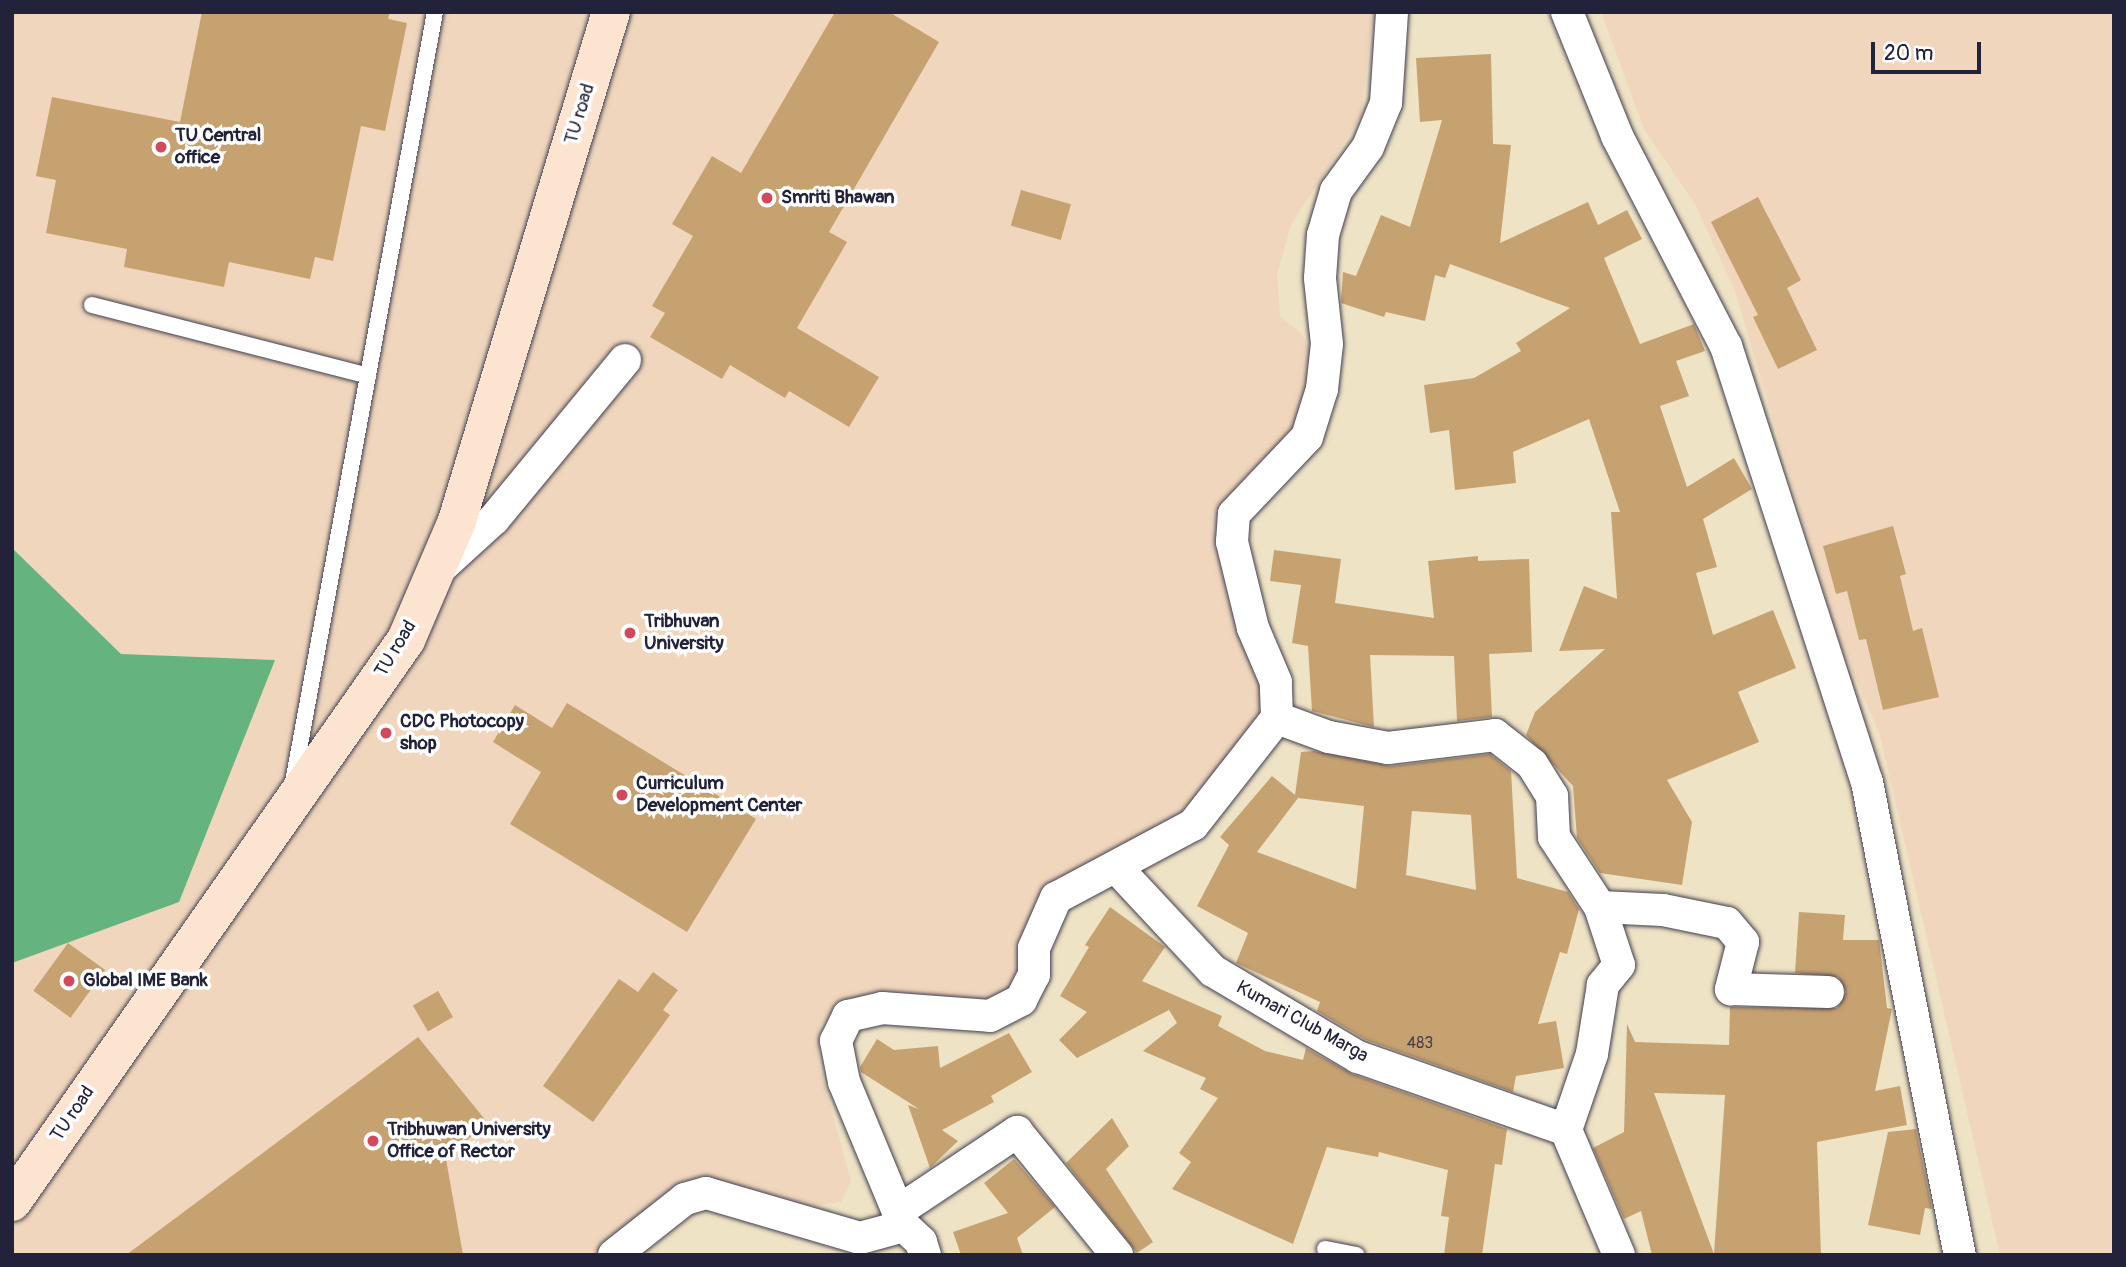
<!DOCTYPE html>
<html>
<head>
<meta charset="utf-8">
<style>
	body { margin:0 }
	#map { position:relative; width:2126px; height:1267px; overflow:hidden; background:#efe3c5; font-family:Pangolin,sans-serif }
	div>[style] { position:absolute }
	.built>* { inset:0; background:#f0d6bc }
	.forest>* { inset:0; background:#65b37e }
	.building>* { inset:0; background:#c7a271; transform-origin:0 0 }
	.roads { filter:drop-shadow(0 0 2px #413f50) drop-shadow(0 0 2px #413f50) }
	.lane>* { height:16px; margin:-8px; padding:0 8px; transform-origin:8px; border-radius:8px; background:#fff }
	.street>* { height:32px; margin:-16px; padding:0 16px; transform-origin:16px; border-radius:16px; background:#fff }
	.secondary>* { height:38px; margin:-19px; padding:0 19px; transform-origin:19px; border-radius:19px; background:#fde4d1 }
	.dots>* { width:19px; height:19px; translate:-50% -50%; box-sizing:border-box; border:4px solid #fff; border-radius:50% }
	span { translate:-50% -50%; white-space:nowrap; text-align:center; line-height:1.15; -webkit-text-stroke:7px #fff; paint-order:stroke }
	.number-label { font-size:16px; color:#4b4248 }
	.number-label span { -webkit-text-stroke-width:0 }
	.street-label { font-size:19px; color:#22223b }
	.poi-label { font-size:19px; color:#22223b; font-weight:700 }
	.left { translate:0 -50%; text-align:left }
	.frame { position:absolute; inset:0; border:14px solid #22223b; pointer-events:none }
	.scale { position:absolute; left:1871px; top:42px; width:110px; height:32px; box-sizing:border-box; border:4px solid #22223b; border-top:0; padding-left:9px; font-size:21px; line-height:24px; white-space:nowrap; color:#22223b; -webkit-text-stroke:5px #fff; paint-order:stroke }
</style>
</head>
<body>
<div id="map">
	<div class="built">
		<i style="clip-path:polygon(12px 12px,1373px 12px,1361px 116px,1291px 225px,1277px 274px,1280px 316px,1301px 333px,1317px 360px,1318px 395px,1226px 552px,1229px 600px,1265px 666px,1266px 707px,1219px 792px,1038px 898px,1025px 929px,1019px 972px,1008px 992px,992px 1003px,960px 1004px,863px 996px,835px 1009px,820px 1025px,818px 1061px,851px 1181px,841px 1202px,794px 1209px,713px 1182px,640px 1215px,592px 1255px,12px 1255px)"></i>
		<i style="clip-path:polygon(1601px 12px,2114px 12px,2114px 1255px,2000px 1255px,1880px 735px,1838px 638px,1735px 291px,1695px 204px,1644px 129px)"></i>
	</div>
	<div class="forest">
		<i style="clip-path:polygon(12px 548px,121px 654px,275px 660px,179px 902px,12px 963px)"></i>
	</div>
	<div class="building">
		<i style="clip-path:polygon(202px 12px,390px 12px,388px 19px,407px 23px,385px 131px,361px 126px,333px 261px,315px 257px,310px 279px,229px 262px,224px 287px,124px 267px,127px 249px,46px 233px,56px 180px,36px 176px,52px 97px,180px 122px)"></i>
		<i style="clip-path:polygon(835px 12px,889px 12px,939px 42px,829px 232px,847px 242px,797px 328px,879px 377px,849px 427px,789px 391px,785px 398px,730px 365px,722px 379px,650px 337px,665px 313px,652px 306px,693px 236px,672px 224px,712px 156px,741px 173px)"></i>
		<i style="clip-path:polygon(1491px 54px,1493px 144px,1511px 145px,1500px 243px,1588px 202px,1598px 225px,1627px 210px,1642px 239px,1604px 258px,1640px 344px,1694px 324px,1705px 351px,1676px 361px,1689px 396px,1660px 406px,1687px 487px,1734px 458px,1752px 489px,1703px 519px,1717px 567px,1696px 573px,1713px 635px,1773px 610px,1796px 668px,1738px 692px,1759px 742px,1667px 780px,1692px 822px,1682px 885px,1600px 873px,1577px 838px,1573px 786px,1526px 735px,1535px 712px,1605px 649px,1559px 651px,1584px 586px,1617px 599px,1611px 512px,1620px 512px,1589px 419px,1513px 452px,1516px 483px,1455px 490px,1449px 430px,1430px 433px,1424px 385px,1474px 378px,1521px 351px,1516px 343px,1570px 308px,1450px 264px,1445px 278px,1435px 275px,1425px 321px,1386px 312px,1384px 317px,1341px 303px,1343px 272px,1356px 276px,1381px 215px,1410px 227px,1442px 120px,1420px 122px,1416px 58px)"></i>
		<i style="left:1021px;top:190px;width:52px;height:37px;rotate:16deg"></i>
		<i style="clip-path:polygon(1758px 197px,1801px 280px,1787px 288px,1817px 350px,1778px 369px,1753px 317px,1758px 315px,1711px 222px)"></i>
		<i style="clip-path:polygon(1893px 526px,1906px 574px,1900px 576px,1913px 631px,1922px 628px,1939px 697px,1883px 710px,1866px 639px,1859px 640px,1847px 591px,1836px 594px,1823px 546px)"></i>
		<i style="clip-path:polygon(1274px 550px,1341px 559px,1335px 603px,1434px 618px,1428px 561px,1478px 556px,1478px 561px,1529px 559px,1532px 652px,1489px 654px,1492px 717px,1457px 721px,1454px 656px,1370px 655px,1374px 727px,1312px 711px,1308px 646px,1292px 643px,1301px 585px,1270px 581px)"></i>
		<i style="clip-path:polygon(567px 703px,756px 819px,687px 932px,510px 824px,541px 772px,493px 742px,515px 705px,552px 728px)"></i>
		<i style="clip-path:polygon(evenodd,1314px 751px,1390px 766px,1490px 754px,1511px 771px,1517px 878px,1568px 892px,1579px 909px,1567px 954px,1560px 952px,1538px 1024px,1556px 1021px,1564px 1068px,1516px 1076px,1513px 1092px,1366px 1040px,1317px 1011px,1320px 1002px,1236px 963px,1248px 933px,1197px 906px,1229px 845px,1220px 837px,1272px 776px,1295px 795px,1301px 752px,1314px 751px,1298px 798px,1364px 806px,1356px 889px,1257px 852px,1298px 798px,1314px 751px,1412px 811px,1471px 815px,1476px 890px,1406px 875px,1412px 811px)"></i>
		<i style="clip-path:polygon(1110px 907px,1165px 947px,1142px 981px,1222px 1016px,1218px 1026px,1265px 1051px,1303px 1060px,1306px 1048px,1352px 1074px,1507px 1129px,1502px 1165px,1495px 1164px,1482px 1255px,1444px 1255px,1449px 1217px,1441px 1216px,1448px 1170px,1379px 1152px,1378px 1157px,1327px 1147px,1293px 1244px,1172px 1189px,1191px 1162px,1179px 1153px,1218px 1098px,1200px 1089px,1206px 1078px,1143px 1051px,1177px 1023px,1169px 1010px,1077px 1058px,1059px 1040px,1087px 1012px,1060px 996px,1089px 947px,1085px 945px)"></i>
		<i style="clip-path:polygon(evenodd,1799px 912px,1845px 915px,1843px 940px,1879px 940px,1887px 1008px,1892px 1009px,1875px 1091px,1900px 1086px,1907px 1125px,1817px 1142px,1821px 1255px,1652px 1255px,1641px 1211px,1624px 1219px,1593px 1148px,1624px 1132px,1627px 1024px,1635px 1042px,1729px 1045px,1730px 1007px,1837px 1008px,1846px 992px,1838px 977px,1795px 973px,1799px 912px,1654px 1093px,1725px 1095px,1714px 1254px,1654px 1093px)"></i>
		<i style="left:68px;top:943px;width:46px;height:59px;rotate:36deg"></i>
		<i style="clip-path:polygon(653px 972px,678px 990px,663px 1010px,670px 1015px,593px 1122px,543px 1086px,619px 979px,638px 992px)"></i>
		<i style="left:438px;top:991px;width:30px;height:29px;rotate:60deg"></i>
		<i style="clip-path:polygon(1009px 1033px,1032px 1072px,991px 1096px,994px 1102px,942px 1130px,958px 1141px,930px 1168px,908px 1105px,919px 1109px,861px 1072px,860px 1067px,877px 1039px,894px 1050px,938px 1046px,940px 1068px)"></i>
		<i style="clip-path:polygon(418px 1037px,487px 1122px,446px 1159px,463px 1255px,126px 1255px)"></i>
		<i style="clip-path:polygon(1112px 1118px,1129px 1146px,1106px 1169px,1153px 1242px,1137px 1253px,1066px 1163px)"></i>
		<i style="clip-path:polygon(1916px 1129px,1932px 1209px,1925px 1208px,1920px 1235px,1868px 1225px,1888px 1132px)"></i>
		<i style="clip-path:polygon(1014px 1159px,1055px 1207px,1017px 1238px,1023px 1255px,961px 1255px,953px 1232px,1008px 1213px,984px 1183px)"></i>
	</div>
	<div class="roads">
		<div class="lane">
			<i style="left:92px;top:305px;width:285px;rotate:14.4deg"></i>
			<i style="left:293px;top:782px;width:783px;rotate:-79.55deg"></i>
			<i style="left:1325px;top:1249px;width:32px;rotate:11deg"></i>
		</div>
		<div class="street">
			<i style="left:1567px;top:12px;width:134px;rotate:68deg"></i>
			<i style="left:1617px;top:136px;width:237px;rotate:62.6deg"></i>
			<i style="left:1726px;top:346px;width:458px;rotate:72.1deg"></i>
			<i style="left:1867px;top:782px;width:482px;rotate:78.9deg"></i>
			<i style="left:437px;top:571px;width:77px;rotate:-42.4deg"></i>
			<i style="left:494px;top:519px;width:206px;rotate:-50.5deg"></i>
			<i style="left:1277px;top:718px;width:55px;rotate:20.1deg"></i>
			<i style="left:1329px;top:737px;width:60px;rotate:10.6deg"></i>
			<i style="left:1388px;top:748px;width:108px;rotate:-6.9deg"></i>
			<i style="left:1495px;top:735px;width:47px;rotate:38.1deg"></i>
			<i style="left:1532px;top:764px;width:38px;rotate:58deg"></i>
			<i style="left:1552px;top:796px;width:41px;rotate:87.2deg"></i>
			<i style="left:1554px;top:837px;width:84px;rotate:56.7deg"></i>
			<i style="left:1600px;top:907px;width:61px;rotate:71.9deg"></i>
			<i style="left:1619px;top:965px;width:26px;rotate:129deg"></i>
			<i style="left:1603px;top:985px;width:70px;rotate:99.1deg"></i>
			<i style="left:1592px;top:1054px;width:80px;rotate:108.9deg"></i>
			<i style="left:1116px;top:867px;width:142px;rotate:47deg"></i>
			<i style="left:1213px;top:971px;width:169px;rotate:30.7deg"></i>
			<i style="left:1358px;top:1057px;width:220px;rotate:19.3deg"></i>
			<i style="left:1566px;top:1130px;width:136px;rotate:67deg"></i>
			<i style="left:1600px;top:907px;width:63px;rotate:2.7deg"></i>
			<i style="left:1663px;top:910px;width:65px;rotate:11.5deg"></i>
			<i style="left:1727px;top:923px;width:25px;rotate:50deg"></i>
			<i style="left:1743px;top:942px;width:49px;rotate:104.3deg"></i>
			<i style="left:1731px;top:989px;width:97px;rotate:1.8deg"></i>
			<i style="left:900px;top:1210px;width:141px;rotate:-33.7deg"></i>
			<i style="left:1017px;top:1132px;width:159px;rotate:50.9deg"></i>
			<i style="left:904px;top:1226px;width:156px;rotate:-112.6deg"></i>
			<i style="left:844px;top:1082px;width:42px;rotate:-101deg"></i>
			<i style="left:836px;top:1041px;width:28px;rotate:-64deg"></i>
			<i style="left:848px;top:1016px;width:35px;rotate:-13deg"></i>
			<i style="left:882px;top:1008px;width:108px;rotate:4.2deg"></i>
			<i style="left:990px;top:1016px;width:35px;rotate:-27deg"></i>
			<i style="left:1021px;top:1000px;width:28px;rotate:-63deg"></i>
			<i style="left:1034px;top:975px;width:27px;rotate:-90deg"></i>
			<i style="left:1034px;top:948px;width:55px;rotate:-66.3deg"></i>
			<i style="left:1056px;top:898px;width:155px;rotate:-28.1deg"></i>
			<i style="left:1193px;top:825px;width:136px;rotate:-51.9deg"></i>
			<i style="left:1277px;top:718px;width:36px;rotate:-92deg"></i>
			<i style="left:1276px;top:682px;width:59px;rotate:-113.1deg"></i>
			<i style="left:1253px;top:628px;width:89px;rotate:-103.7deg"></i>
			<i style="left:1232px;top:542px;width:28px;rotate:-86deg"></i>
			<i style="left:1234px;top:514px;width:106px;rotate:-46.5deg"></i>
			<i style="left:1307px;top:437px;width:50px;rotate:-72.6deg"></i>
			<i style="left:1322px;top:389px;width:45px;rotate:-83.7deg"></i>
			<i style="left:1327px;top:344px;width:66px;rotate:-96.1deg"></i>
			<i style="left:1320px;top:278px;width:43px;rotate:-86deg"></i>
			<i style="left:1323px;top:235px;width:46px;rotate:-73.5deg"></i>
			<i style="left:1336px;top:191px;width:54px;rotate:-54deg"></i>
			<i style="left:1368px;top:147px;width:48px;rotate:-67.8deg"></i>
			<i style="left:1386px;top:103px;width:91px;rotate:-86.2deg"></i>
			<i style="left:614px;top:1255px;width:90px;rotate:-38.3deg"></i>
			<i style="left:685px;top:1199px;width:22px;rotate:-16deg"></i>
			<i style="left:706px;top:1193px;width:160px;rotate:16.3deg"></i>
			<i style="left:860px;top:1238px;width:46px;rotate:-15.3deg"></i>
			<i style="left:904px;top:1226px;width:23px;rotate:43deg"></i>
			<i style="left:921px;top:1242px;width:14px;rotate:73deg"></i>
		</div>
		<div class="secondary">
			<i style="left:12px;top:1202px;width:686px;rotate:-54.97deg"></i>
			<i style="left:406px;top:640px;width:129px;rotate:-66.8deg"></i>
			<i style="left:457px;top:521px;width:532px;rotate:-73.17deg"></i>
		</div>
	</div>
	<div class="dots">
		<i style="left:161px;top:147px;background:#d1495b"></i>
		<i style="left:767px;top:198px;background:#d1495b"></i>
		<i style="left:630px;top:633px;background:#d1495b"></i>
		<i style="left:386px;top:733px;background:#d1495b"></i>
		<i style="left:622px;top:795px;background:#d1495b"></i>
		<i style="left:69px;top:981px;background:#d1495b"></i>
		<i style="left:373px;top:1141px;background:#d1495b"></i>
	</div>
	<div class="number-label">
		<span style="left:1420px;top:1043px">483</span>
	</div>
	<div class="street-label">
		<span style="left:580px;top:114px;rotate:-73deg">TU road</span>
		<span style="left:396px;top:649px;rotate:-59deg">TU road</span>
		<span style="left:1302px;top:1022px;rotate:29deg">Kumari Club Marga</span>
		<span style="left:73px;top:1114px;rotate:-56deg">TU road</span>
	</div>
	<div class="poi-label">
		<span class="left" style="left:175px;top:147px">TU Central<br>office</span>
		<span class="left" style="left:781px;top:198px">Smriti Bhawan</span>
		<span class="left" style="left:644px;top:633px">Tribhuvan<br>University</span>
		<span class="left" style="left:400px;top:733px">CDC Photocopy<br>shop</span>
		<span class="left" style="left:636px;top:795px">Curriculum<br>Development Center</span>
		<span class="left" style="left:83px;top:981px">Global IME Bank</span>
		<span class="left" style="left:387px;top:1141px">Tribhuwan University<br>Office of Rector</span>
	</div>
	<div class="frame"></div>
	<div class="scale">20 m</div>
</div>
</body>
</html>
